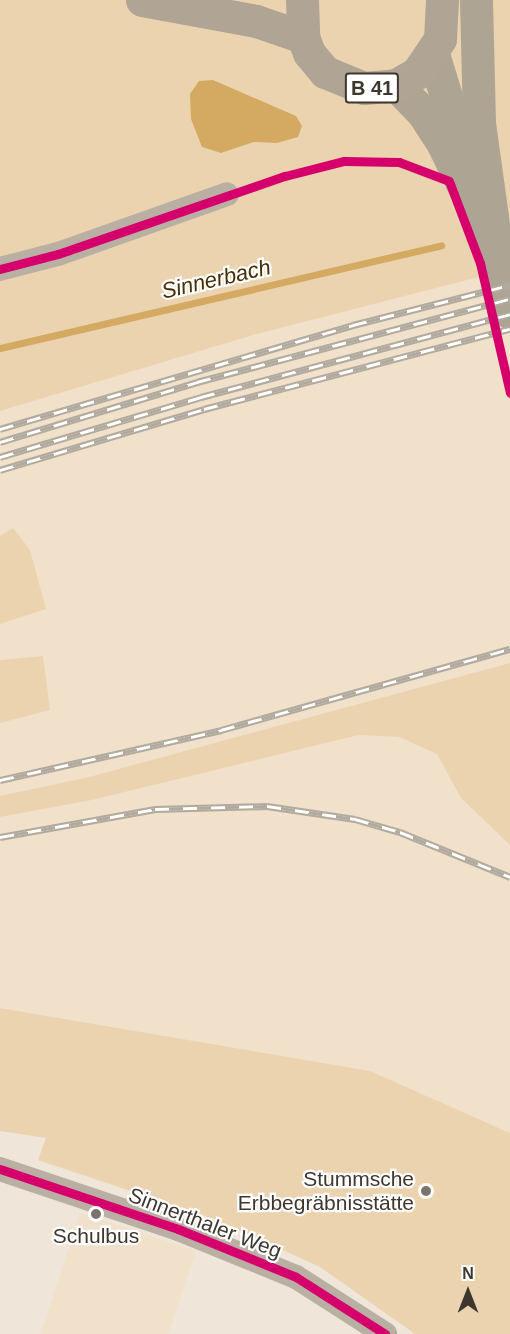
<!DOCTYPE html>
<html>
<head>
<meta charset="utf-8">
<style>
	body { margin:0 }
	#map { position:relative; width:510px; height:1334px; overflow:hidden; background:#efe6d9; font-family:Helvetica,sans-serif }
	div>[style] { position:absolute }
	.built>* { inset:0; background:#f1e0ca }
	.green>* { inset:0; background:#ecd3af }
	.water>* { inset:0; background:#d4a961 }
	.stream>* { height:7px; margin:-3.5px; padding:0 3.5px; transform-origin:3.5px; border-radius:3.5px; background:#d4a961 }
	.street>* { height:24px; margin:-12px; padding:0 12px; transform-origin:12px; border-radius:12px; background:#b9b0a3 }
	.secondary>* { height:33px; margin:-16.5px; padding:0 16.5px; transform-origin:16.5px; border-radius:16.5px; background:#aea494 }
	.primary>* { height:33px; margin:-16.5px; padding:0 16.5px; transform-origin:16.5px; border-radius:16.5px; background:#b0a594 }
	.rail>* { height:7px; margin-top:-3.5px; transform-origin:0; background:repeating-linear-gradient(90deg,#fff 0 14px,#b1aa9f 0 28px); box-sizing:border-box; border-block:2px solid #b1aa9f }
	.cycleway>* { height:9px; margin:-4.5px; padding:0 4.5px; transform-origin:4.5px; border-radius:4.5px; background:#d6006c }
	.dots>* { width:16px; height:16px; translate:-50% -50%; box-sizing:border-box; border:3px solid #fff; border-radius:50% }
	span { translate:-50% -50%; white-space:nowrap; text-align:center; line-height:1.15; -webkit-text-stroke:4.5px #fff; paint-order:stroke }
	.shield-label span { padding:2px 4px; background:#fff; border:2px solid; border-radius:4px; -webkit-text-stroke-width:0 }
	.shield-label { font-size:20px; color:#3e372e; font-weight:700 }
	.poi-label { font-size:21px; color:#3e372e }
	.right { translate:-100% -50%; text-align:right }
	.street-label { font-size:21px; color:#3e372e }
	.water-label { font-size:22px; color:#462f05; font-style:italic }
	.north { position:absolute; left:438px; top:1262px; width:60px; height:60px; -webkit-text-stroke:4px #fff; paint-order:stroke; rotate:0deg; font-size:16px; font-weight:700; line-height:24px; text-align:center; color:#3e372e }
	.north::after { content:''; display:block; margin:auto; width:21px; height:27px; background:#3e372e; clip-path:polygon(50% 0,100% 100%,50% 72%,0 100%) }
</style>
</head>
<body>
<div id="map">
	<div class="built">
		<i style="clip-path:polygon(510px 269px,510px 663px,89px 777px,0 796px,0 723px,49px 710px,43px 656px,0 660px,0 624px,46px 609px,13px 528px,0 536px,0 411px,257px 334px)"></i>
		<i style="clip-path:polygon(359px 735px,399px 737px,437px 754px,461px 798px,510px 845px,510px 1133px,370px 1071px,0 1008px,0 817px,92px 800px)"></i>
		<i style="clip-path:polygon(80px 1213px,196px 1251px,168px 1334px,41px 1334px)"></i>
	</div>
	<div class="green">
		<i style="clip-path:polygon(evenodd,0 0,510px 0,510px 269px,257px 334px,0 411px,0 0,302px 126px,297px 137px,277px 143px,254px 142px,221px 153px,202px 147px,302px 126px)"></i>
		<i style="clip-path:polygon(13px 528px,30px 550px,46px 609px,0 624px,0 536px)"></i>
		<i style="clip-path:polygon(43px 656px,50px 710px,0 723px,0 660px)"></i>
		<i style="clip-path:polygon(510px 663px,510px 845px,461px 798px,437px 754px,399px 737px,359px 735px,92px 800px,0 817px,0 796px,89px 777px)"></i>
		<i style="clip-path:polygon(0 1008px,370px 1071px,510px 1133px,510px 1334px,415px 1334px,320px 1267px,214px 1219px,38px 1160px,46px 1138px,0 1131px)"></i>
	</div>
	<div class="water">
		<i style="clip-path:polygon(213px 80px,296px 116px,302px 126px,298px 137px,277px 143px,254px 142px,221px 153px,202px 147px,191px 119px,190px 94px,199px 81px)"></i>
	</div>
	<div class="stream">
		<i style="left:0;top:348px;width:453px;rotate:-13.1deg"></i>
	</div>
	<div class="street">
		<i style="left:0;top:269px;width:60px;rotate:-14.5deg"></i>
		<i style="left:58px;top:254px;width:179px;rotate:-19.5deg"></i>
		<i style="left:0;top:1169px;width:188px;rotate:18.6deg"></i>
		<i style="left:178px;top:1229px;width:127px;rotate:22.1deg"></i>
		<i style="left:296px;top:1277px;width:106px;rotate:32.6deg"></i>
	</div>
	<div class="secondary">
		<i style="left:476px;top:0;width:123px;rotate:88.6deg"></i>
		<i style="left:479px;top:123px;width:145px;rotate:82.1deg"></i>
		<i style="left:499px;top:267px;width:47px;rotate:76.6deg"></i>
		<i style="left:433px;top:54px;width:109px;rotate:72.9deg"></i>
		<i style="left:396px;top:85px;width:39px;rotate:46deg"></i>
		<i style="left:423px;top:113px;width:37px;rotate:57deg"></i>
		<i style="left:443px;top:144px;width:103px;rotate:64.2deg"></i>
	</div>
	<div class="primary">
		<i style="left:142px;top:0;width:116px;rotate:10.4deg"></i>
		<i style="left:256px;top:21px;width:50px;rotate:18.8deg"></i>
		<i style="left:302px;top:0;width:37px;rotate:88deg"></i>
		<i style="left:303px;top:37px;width:17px;rotate:69deg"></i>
		<i style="left:309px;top:53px;width:25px;rotate:50deg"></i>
		<i style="left:325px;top:72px;width:42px;rotate:22.3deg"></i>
		<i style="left:364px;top:88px;width:32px;rotate:-5deg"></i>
		<i style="left:396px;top:85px;width:24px;rotate:-30deg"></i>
		<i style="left:417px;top:73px;width:41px;rotate:-55.9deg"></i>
		<i style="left:440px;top:39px;width:39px;rotate:-87deg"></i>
	</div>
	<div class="rail">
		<i style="left:0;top:429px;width:368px;rotate:-16.4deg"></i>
		<i style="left:353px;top:325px;width:162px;rotate:-14.3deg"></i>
		<i style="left:0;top:442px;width:206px;rotate:-16.9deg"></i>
		<i style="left:197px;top:382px;width:324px;rotate:-14.9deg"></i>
		<i style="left:0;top:457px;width:210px;rotate:-16.6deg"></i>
		<i style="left:201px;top:397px;width:320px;rotate:-15deg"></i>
		<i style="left:0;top:470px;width:213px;rotate:-16.6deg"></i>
		<i style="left:204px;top:409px;width:316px;rotate:-14.7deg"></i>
		<i style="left:0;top:780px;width:227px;rotate:-12.7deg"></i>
		<i style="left:221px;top:730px;width:300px;rotate:-15.7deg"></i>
		<i style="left:0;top:837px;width:158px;rotate:-10.2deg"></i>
		<i style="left:155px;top:809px;width:112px;rotate:-1.5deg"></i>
		<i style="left:267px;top:806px;width:89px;rotate:8.4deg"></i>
		<i style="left:355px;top:819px;width:47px;rotate:16.1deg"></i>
		<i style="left:400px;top:832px;width:119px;rotate:22.2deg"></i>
	</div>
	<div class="cycleway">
		<i style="left:0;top:269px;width:60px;rotate:-14.5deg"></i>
		<i style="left:58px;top:254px;width:240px;rotate:-19deg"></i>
		<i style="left:285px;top:176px;width:61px;rotate:-14.3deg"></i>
		<i style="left:344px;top:161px;width:55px;rotate:1deg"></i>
		<i style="left:399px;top:162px;width:53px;rotate:20.8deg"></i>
		<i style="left:449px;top:181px;width:88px;rotate:69.3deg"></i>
		<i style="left:480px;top:263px;width:133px;rotate:77deg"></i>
		<i style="left:0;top:1169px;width:188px;rotate:18.6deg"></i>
		<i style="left:178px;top:1229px;width:127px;rotate:22.1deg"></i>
		<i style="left:296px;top:1277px;width:106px;rotate:32.6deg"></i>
	</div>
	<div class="dots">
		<i style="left:426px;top:1191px;background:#7c746a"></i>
		<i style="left:96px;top:1214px;background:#7c746a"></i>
	</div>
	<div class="shield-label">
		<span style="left:372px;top:88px">B 41</span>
	</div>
	<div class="poi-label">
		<span class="right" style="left:414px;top:1191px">Stummsche<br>Erbbegräbnisstätte</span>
		<span style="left:96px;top:1236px">Schulbus</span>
	</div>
	<div class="street-label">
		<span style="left:205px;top:1223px;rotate:21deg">Sinnerthaler Weg</span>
	</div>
	<div class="water-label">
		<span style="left:216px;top:279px;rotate:-13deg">Sinnerbach</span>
	</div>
	<div class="north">N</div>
</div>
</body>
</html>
